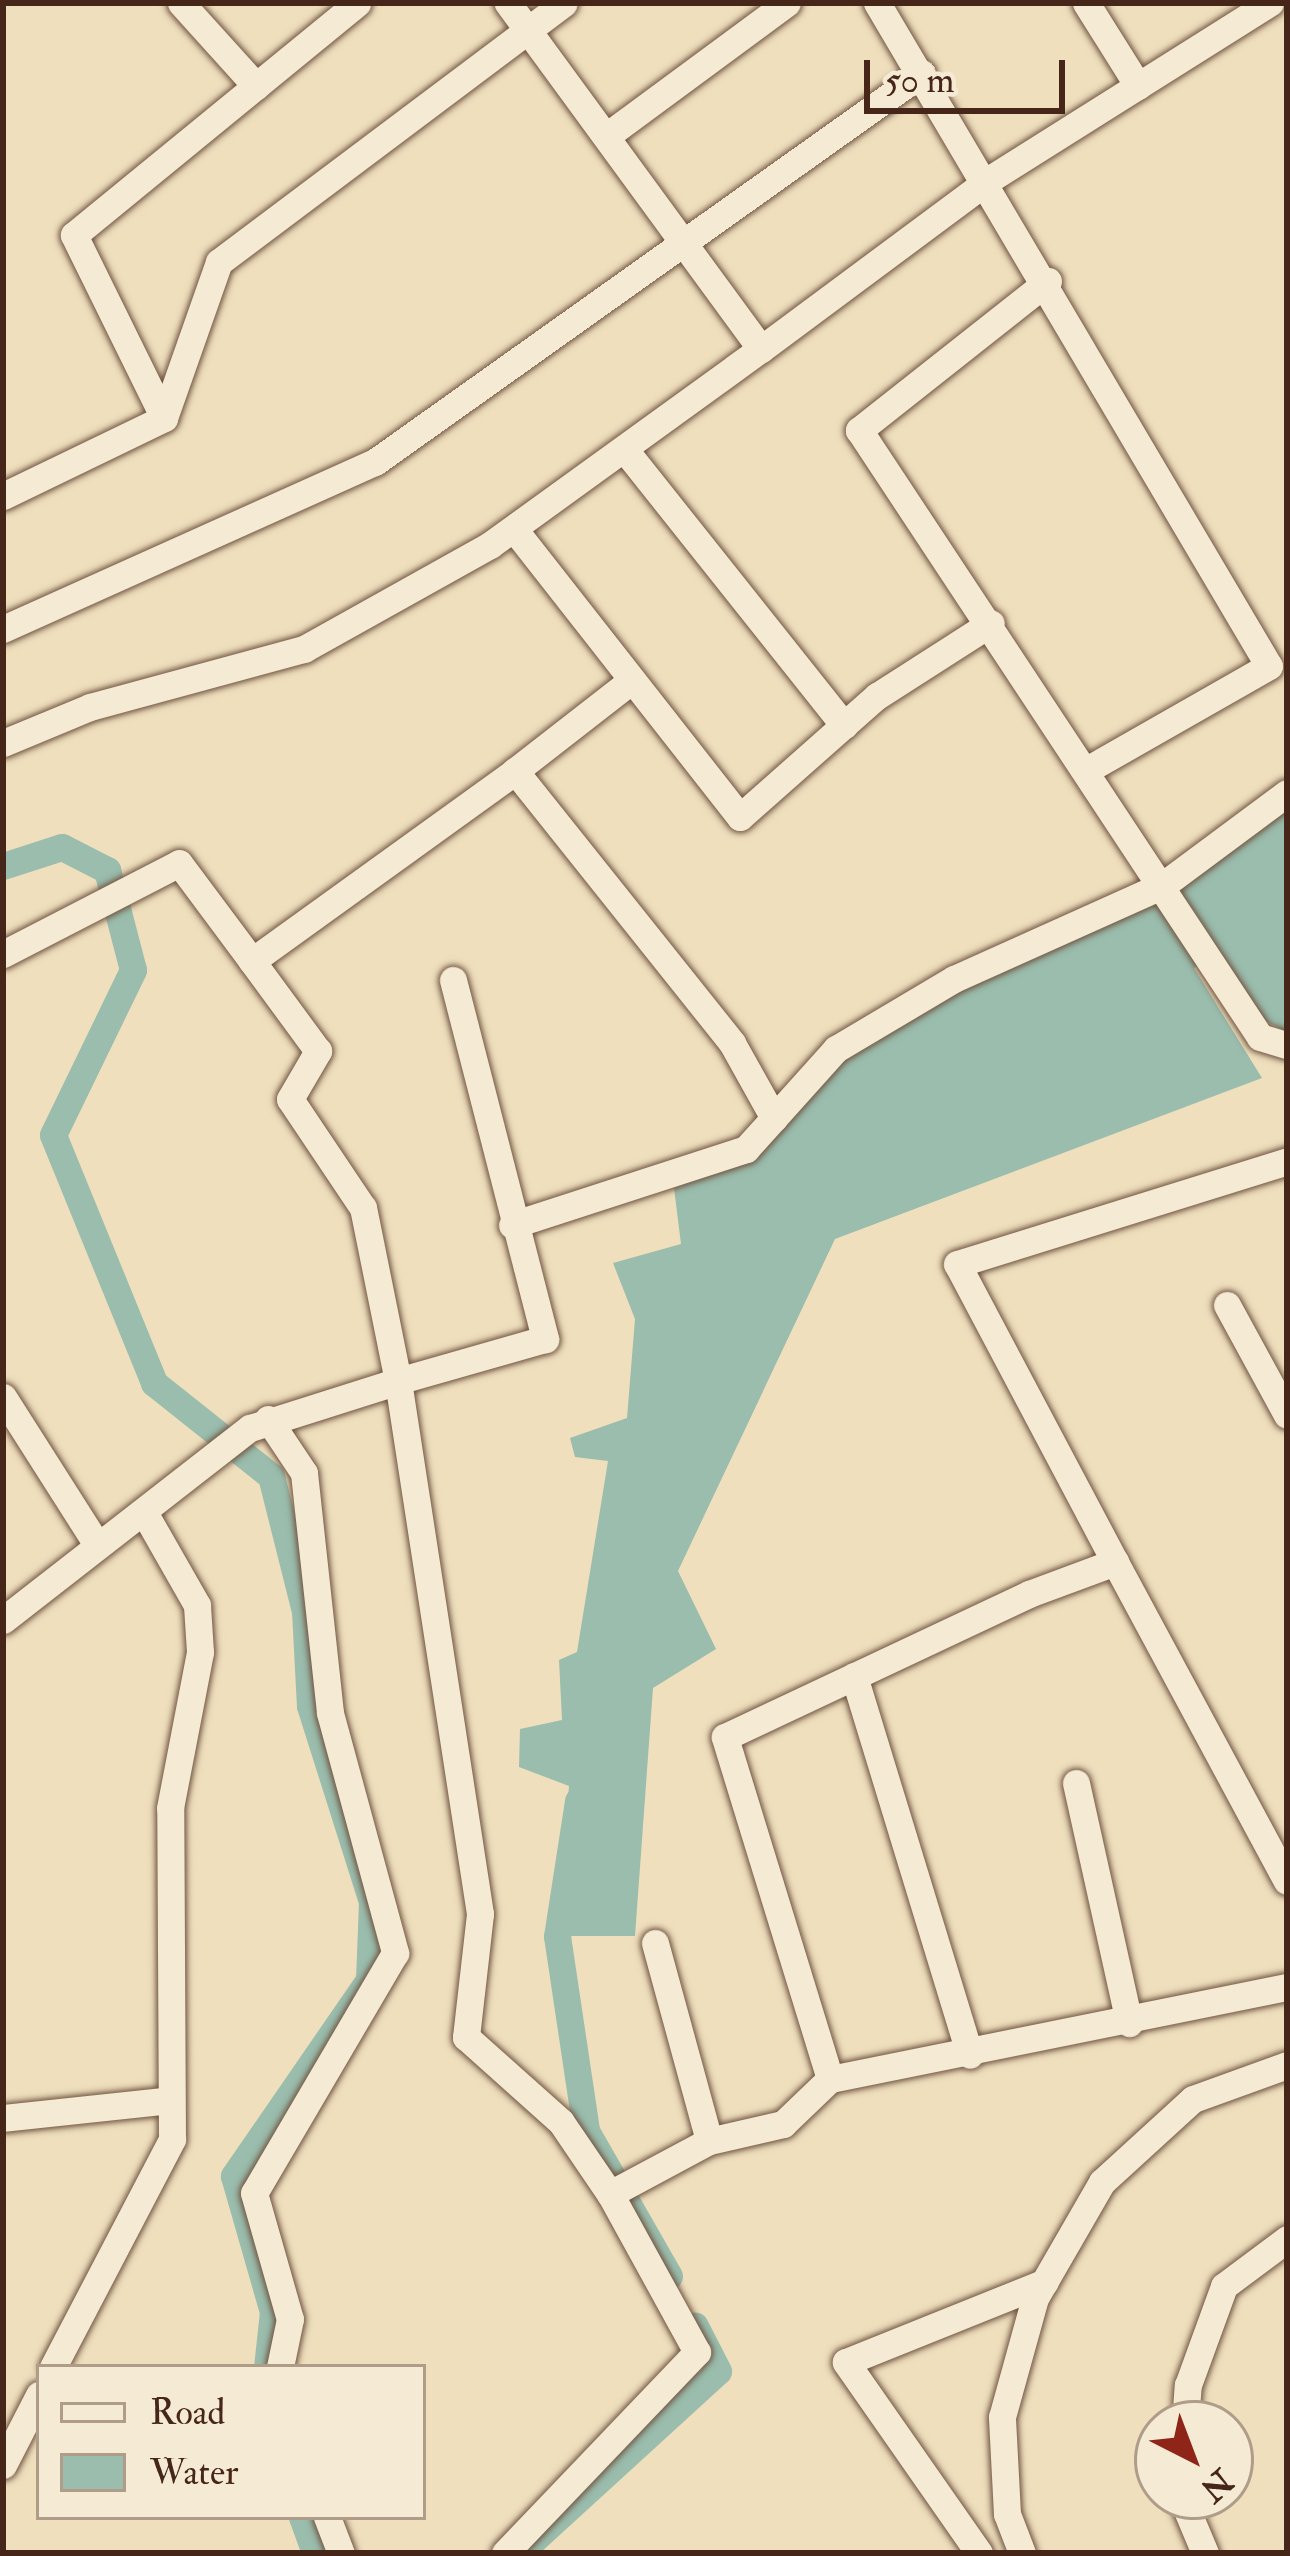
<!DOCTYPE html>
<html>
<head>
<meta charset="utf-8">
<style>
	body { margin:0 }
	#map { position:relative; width:1290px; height:2556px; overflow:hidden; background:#efdfbd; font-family:"IM FELL Double Pica",serif }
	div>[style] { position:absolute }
	.water>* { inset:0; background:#9abdad }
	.canal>* { height:27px; margin:-13.5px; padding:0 13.5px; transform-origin:13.5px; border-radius:13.5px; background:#9abdad }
	.roads { filter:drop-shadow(0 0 3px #705441) drop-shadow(0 0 3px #705441) }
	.street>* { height:27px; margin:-13.5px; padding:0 13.5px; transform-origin:13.5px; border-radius:13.5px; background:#f5ead4 }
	span { translate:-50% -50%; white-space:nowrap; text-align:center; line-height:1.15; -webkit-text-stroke:10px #f5ead4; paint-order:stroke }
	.frame { position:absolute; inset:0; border:6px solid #452618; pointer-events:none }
	.legend { position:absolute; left:36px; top:2364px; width:390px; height:156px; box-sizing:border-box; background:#f5ead4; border:3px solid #af9c89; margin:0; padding:15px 21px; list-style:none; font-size:36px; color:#452618 }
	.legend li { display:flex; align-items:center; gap:24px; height:60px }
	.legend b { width:60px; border:3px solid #af9c89 }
	.north { position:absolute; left:1134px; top:2400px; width:120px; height:120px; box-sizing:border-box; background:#f5ead4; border:3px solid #af9c89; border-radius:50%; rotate:138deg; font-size:33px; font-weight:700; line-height:48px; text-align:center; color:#452618 }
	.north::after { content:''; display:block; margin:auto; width:42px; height:54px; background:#8f2418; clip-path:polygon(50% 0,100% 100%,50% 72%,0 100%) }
	.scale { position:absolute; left:864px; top:60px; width:201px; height:54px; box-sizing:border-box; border:6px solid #452618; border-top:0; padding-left:15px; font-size:36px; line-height:42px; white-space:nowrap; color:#452618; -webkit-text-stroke:9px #f5ead4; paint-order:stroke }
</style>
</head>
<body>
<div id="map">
	<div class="water">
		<i style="clip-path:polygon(1287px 800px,1287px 1032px,1256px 1016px,1213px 956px,1194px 968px,1262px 1078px,835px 1239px,678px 1571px,716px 1649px,653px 1688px,635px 1936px,557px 1936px,569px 1786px,519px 1767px,520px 1729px,562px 1720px,559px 1660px,577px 1652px,608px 1461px,575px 1457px,570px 1438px,627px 1418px,635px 1319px,613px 1263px,681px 1244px,674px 1188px,753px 1159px,839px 1053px,966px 981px,1154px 900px,1181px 900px,1183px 874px)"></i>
	</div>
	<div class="canal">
		<i style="left:3px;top:866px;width:62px;rotate:-17.9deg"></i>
		<i style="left:62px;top:847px;width:51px;rotate:27.1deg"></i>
		<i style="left:107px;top:870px;width:103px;rotate:75.4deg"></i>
		<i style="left:133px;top:970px;width:183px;rotate:115.9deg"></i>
		<i style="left:53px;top:1135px;width:268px;rotate:67.8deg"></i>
		<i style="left:154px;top:1383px;width:149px;rotate:38.5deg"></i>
		<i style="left:271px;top:1476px;width:139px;rotate:75.9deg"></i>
		<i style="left:305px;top:1611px;width:95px;rotate:87deg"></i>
		<i style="left:310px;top:1706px;width:206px;rotate:72.4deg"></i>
		<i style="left:372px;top:1902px;width:78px;rotate:92.2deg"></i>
		<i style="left:369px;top:1980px;width:238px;rotate:124.6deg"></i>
		<i style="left:234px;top:2176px;width:141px;rotate:74deg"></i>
		<i style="left:273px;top:2312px;width:55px;rotate:96.2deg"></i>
		<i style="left:578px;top:1801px;width:137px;rotate:98.8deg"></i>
		<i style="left:557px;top:1936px;width:197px;rotate:81.5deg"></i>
		<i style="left:586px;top:2131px;width:167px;rotate:60.2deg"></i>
		<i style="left:302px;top:2517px;width:38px;rotate:70deg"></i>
		<i style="left:531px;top:2542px;width:253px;rotate:-42.4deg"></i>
		<i style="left:718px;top:2371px;width:51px;rotate:-117.1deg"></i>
	</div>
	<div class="roads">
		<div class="street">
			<i style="left:181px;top:3px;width:112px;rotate:47.9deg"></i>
			<i style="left:877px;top:3px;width:770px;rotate:59.41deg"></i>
			<i style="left:1269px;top:666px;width:206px;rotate:150.3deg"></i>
			<i style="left:1086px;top:3px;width:98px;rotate:57.9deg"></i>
			<i style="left:609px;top:134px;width:221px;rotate:-36.4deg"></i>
			<i style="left:1048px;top:281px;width:241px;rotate:141.7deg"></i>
			<i style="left:859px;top:430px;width:727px;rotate:56.55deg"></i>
			<i style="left:1260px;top:1037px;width:28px;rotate:17deg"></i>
			<i style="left:761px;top:349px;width:285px;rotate:-36.6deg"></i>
			<i style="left:990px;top:179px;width:331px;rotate:-32.2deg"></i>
			<i style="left:164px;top:418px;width:204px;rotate:-116.2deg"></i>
			<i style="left:74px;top:235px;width:366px;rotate:-39.3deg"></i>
			<i style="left:625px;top:450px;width:352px;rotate:51.5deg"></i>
			<i style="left:3px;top:496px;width:179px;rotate:-25.8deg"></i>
			<i style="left:164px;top:418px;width:165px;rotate:-70.6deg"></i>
			<i style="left:219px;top:262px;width:431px;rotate:-36.9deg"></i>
			<i style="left:514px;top:529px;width:366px;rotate:51.9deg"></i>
			<i style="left:740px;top:817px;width:183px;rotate:-41.5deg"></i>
			<i style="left:877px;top:696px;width:135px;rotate:-32.6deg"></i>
			<i style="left:3px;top:629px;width:408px;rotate:-24.2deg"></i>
			<i style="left:375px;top:462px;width:671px;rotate:-35.42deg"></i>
			<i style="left:3px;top:743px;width:94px;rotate:-22.5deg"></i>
			<i style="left:90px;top:707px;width:222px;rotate:-15.2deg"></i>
			<i style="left:304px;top:649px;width:213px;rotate:-29.2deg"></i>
			<i style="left:490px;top:545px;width:334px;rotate:-35.9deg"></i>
			<i style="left:761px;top:349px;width:429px;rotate:-126.2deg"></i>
			<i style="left:515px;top:771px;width:148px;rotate:-37.9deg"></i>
			<i style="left:3px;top:954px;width:198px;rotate:-27.3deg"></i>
			<i style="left:179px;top:863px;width:122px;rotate:53.3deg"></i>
			<i style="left:252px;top:961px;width:324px;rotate:-35.8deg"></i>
			<i style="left:515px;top:771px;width:348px;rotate:51.4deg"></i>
			<i style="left:732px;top:1043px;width:86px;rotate:60.8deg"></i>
			<i style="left:774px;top:1118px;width:42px;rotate:132.1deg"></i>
			<i style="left:746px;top:1149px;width:246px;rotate:162deg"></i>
			<i style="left:453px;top:980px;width:371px;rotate:75.6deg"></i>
			<i style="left:545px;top:1339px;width:153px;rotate:164.1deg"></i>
			<i style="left:398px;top:1381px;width:539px;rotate:81.25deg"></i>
			<i style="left:480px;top:1914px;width:124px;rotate:96.5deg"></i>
			<i style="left:466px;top:2037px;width:127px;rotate:41.8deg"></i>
			<i style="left:561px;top:2122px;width:87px;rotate:55.8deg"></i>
			<i style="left:774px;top:1118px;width:93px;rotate:-48.1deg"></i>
			<i style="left:836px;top:1049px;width:137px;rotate:-30.7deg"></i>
			<i style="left:954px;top:979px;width:229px;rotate:-24.2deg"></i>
			<i style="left:1163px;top:885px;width:154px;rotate:-36.6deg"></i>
			<i style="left:1227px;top:1305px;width:125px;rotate:61.4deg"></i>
			<i style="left:3px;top:1397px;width:169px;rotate:57.5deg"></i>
			<i style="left:268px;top:1419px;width:65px;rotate:56.3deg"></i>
			<i style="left:304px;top:1473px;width:241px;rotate:83.8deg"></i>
			<i style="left:330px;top:1713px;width:249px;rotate:74.8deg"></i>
			<i style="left:395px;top:1953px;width:278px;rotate:120.4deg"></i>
			<i style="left:254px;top:2193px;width:131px;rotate:74.1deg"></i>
			<i style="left:290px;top:2319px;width:49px;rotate:101.8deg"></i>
			<i style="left:1115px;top:1562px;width:337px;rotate:-117.9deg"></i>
			<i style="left:957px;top:1264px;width:346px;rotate:-17.3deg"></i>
			<i style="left:3px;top:1620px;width:313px;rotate:-37.9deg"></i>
			<i style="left:250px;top:1428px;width:155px;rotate:-17.6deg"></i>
			<i style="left:398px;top:1381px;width:177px;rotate:-101.4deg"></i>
			<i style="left:363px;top:1208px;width:131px;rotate:-123.8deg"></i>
			<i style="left:290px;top:1099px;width:56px;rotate:-59.7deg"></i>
			<i style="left:318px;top:1051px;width:112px;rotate:-126.3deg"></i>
			<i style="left:854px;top:1676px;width:396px;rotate:73deg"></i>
			<i style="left:1076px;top:1783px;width:246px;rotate:77.5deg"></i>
			<i style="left:655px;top:1943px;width:205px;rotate:74.7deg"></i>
			<i style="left:709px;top:2141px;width:76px;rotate:-12.9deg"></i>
			<i style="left:783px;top:2124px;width:65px;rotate:-43.8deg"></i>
			<i style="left:830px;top:2079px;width:466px;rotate:-11.4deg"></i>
			<i style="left:830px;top:2079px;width:358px;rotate:-107.1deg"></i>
			<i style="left:725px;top:1737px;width:336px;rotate:-25.2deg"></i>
			<i style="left:1029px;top:1594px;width:92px;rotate:-20.4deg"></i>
			<i style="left:1115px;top:1562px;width:362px;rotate:61.7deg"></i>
			<i style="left:3px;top:2118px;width:169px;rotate:-6.1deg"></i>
			<i style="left:53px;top:2367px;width:257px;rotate:-62.4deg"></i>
			<i style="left:172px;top:2139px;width:331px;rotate:-90.3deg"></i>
			<i style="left:170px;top:1808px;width:159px;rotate:-79.1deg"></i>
			<i style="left:200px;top:1652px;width:47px;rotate:-93.7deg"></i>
			<i style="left:197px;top:1605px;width:105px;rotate:-119.7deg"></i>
			<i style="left:1185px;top:2424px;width:39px;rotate:-86deg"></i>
			<i style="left:1188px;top:2385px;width:105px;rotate:-70deg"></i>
			<i style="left:1224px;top:2286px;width:79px;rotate:-36.7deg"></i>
			<i style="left:3px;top:2465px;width:79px;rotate:-62.8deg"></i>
			<i style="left:1181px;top:2496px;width:62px;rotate:67.2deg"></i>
			<i style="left:327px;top:2517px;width:39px;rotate:69deg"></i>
			<i style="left:505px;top:2553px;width:278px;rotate:-46.3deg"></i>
			<i style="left:697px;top:2352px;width:180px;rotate:-118.8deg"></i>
			<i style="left:610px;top:2194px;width:112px;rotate:-28.2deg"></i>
			<i style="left:979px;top:2553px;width:233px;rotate:-124.9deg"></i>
			<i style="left:846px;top:2362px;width:214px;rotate:-21.9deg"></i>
			<i style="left:1022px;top:2553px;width:42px;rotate:-111deg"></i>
			<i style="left:1007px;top:2514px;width:97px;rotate:-93deg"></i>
			<i style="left:1002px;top:2417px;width:123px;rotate:-74.5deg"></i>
			<i style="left:1035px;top:2298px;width:134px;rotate:-60deg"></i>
			<i style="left:1102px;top:2182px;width:123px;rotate:-42.4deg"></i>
			<i style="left:1193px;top:2099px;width:100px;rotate:-19.9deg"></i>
		</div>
	</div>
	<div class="frame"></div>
	<ul class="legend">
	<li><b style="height:15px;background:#f5ead4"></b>Road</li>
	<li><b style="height:33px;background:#9abdad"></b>Water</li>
	</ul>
	<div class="north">N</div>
	<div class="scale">50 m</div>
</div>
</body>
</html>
